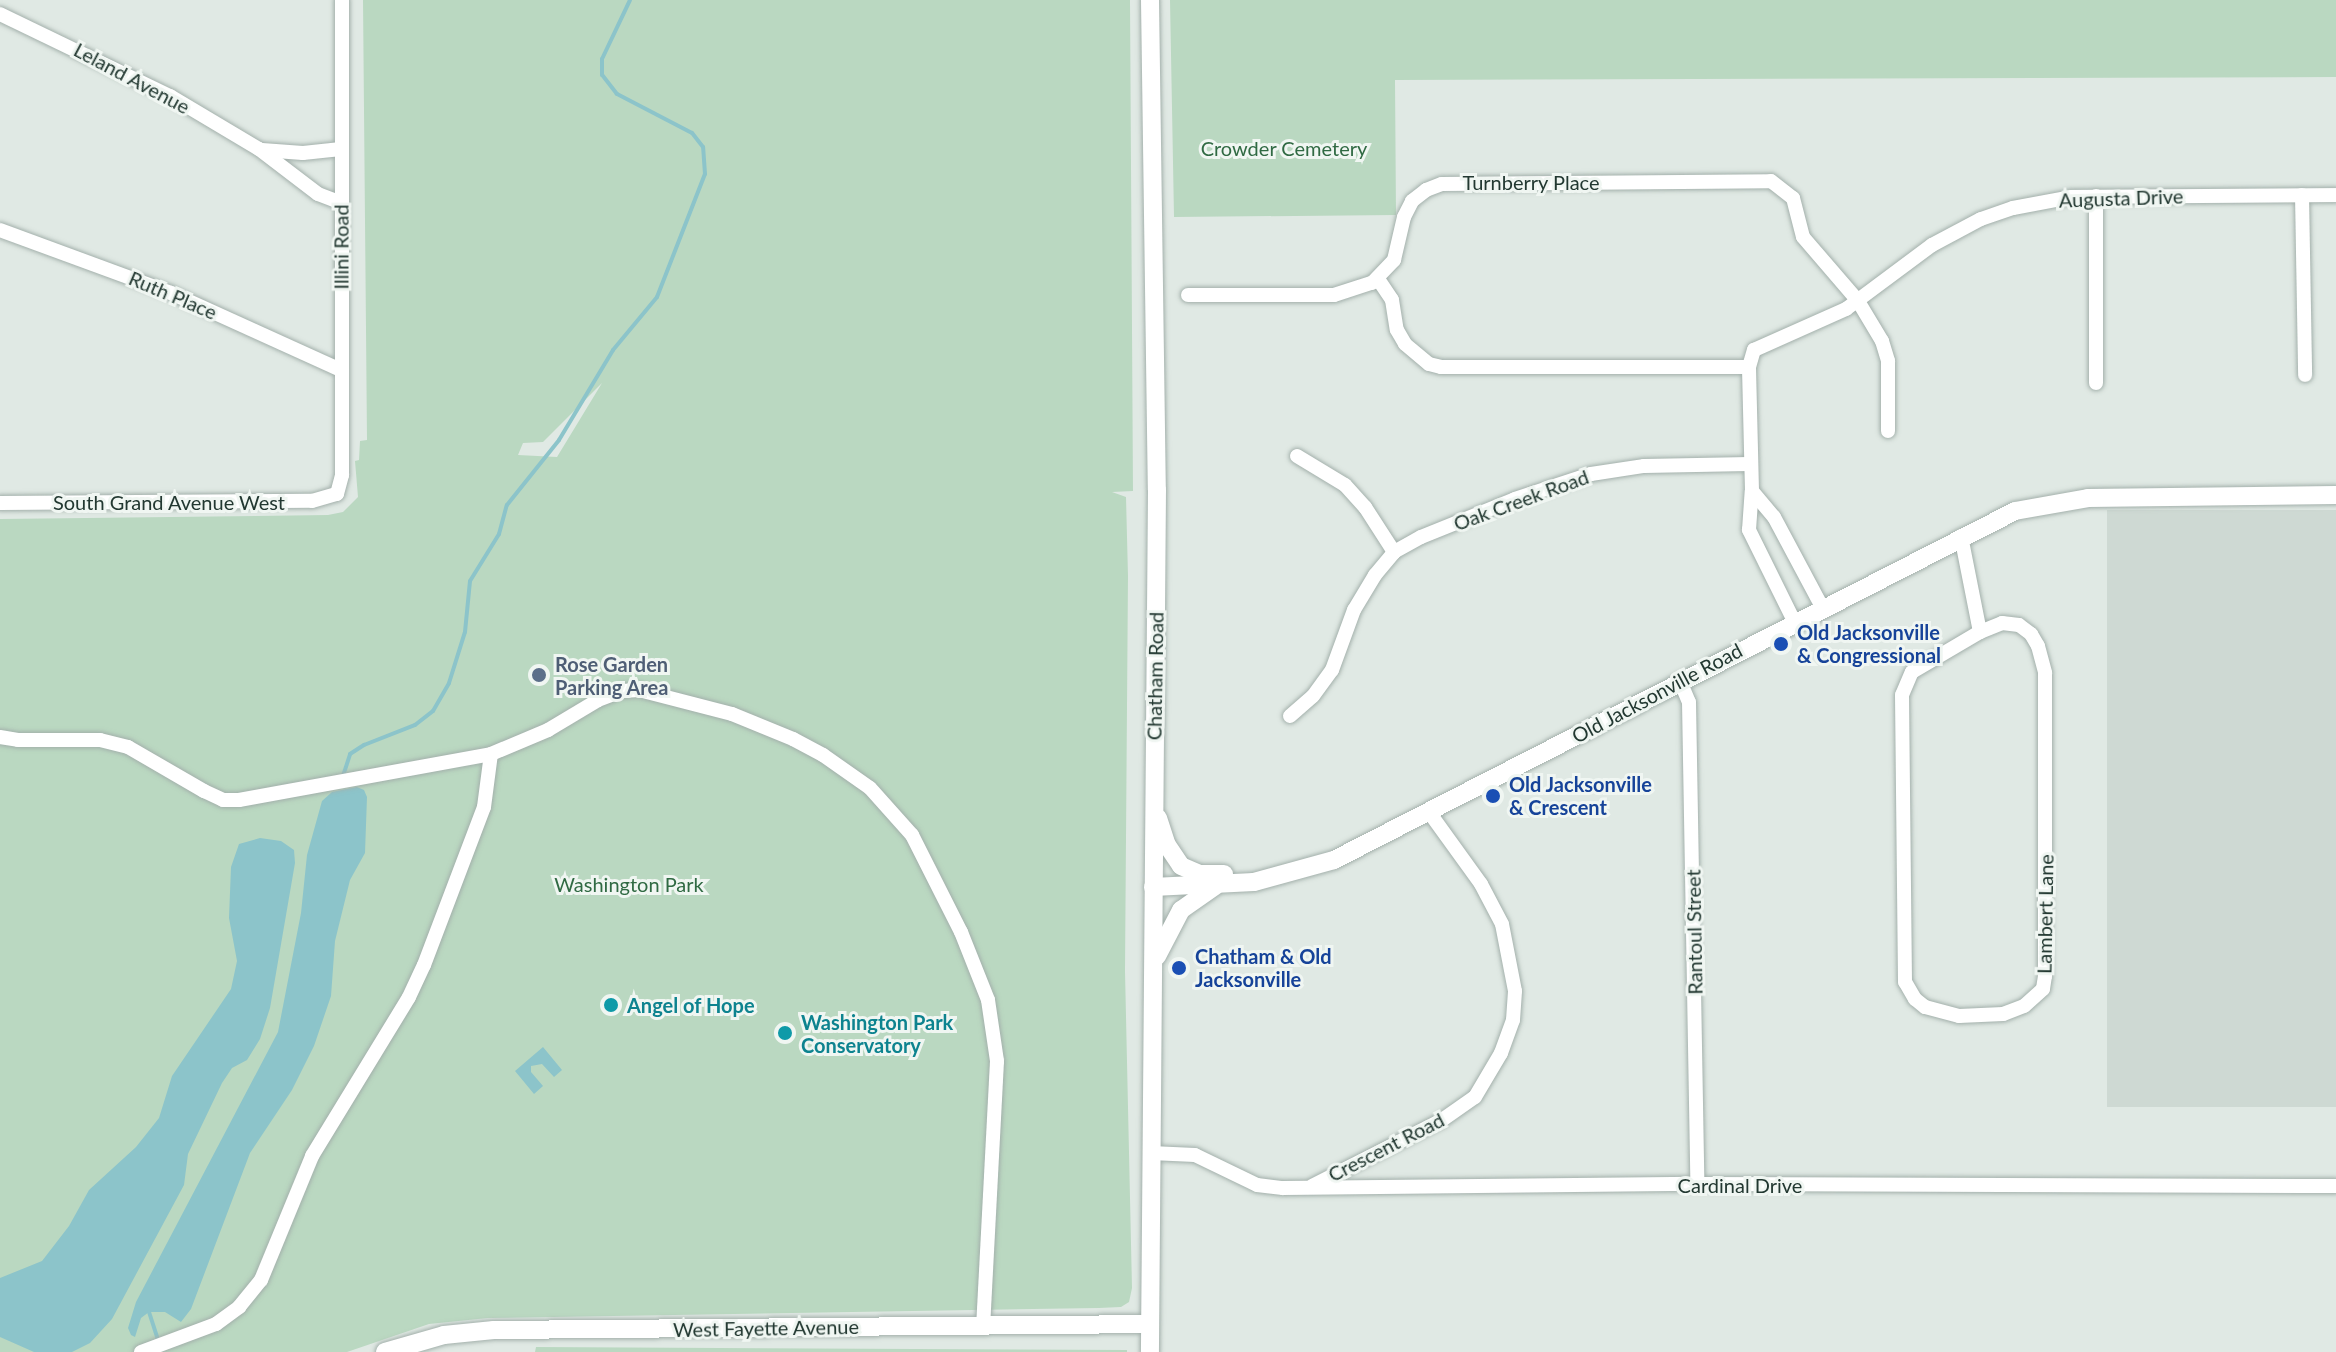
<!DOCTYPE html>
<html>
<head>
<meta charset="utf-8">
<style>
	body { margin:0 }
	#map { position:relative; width:2336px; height:1352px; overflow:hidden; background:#e0e9e4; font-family:Lato,sans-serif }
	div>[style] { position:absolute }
	.built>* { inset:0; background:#ced9d3; transform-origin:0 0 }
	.green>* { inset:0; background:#bad8c1 }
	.water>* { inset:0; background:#8cc4ca }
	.stream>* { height:4px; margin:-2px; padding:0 2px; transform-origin:2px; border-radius:2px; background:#8cc4ca }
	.roads { filter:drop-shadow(0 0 2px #a3b0ab) drop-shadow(0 0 2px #a3b0ab) }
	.street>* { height:14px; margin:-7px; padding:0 7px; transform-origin:7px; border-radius:7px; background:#fff }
	.secondary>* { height:18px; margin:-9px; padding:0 9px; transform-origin:9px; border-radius:9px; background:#fff }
	.dots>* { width:22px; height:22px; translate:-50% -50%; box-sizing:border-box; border:4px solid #f0f6f2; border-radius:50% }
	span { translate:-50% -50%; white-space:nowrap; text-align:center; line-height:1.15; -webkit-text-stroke:6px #f0f6f2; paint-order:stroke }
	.street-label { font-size:20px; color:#223831 }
	.park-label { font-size:20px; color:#306a43 }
	.transit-label { font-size:20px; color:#164399; font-weight:700 }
	.left { translate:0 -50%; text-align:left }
	.service-label { font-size:20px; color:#4e5e75; font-weight:700 }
	.culture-label { font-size:20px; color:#0d838f; font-weight:700 }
</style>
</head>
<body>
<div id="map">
	<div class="built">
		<i style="left:2336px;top:510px;width:597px;height:229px;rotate:90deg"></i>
	</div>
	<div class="green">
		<i style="clip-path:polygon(evenodd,363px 0,1130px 0,1133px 491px,1112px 492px,1126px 497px,1128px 576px,1125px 971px,1132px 1288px,1129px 1302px,1121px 1307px,1099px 1308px,488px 1318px,429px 1324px,347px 1352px,0 1352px,0 519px,328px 515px,343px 512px,358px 497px,355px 461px,359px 460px,360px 441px,367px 440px,363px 0,602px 383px,557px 457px,518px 455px,523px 443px,543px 442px,602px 383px)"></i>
		<i style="clip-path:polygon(1170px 0,2336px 0,2336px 77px,1395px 80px,1396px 215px,1174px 217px)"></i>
		<i style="clip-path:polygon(536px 1347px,1127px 1350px,1127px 1352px,535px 1352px)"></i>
	</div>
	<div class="water">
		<i style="clip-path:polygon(357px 787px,364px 790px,367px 797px,365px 853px,350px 880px,335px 941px,331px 996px,314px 1046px,292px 1090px,250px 1153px,191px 1309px,181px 1322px,165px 1312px,149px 1312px,141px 1318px,135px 1337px,131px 1335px,128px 1328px,136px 1302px,278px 1032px,301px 913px,307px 855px,322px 801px,332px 792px)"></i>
		<i style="clip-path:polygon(260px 838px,281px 841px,294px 850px,295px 863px,270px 1008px,260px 1039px,247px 1060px,232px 1068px,222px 1083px,188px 1154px,184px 1185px,112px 1319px,90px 1343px,72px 1352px,34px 1352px,0 1337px,0 1278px,42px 1261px,69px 1226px,89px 1190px,136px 1147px,159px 1118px,172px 1076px,231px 989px,237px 961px,229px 918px,231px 867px,239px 844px)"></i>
		<i style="clip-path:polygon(543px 1047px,562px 1070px,554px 1077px,542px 1064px,531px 1066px,531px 1072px,543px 1086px,534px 1094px,515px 1071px)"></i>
	</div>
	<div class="stream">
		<i style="left:343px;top:776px;width:23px;rotate:-72deg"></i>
		<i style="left:350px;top:754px;width:17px;rotate:-33deg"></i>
		<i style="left:364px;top:745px;width:55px;rotate:-21.4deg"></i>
		<i style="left:415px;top:725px;width:23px;rotate:-38deg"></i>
		<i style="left:433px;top:711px;width:32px;rotate:-60deg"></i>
		<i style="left:449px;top:683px;width:53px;rotate:-72.6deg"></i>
		<i style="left:465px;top:632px;width:51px;rotate:-84.4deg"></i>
		<i style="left:470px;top:581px;width:55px;rotate:-58.3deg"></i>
		<i style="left:499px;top:534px;width:30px;rotate:-75deg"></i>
		<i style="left:507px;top:505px;width:83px;rotate:-51.3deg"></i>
		<i style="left:559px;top:440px;width:105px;rotate:-59deg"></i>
		<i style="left:613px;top:350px;width:69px;rotate:-50.3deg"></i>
		<i style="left:657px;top:297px;width:132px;rotate:-68.7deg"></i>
		<i style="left:705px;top:174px;width:27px;rotate:-94deg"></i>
		<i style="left:703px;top:147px;width:18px;rotate:-128deg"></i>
		<i style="left:692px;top:133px;width:85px;rotate:-152.5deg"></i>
		<i style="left:617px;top:94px;width:24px;rotate:-128deg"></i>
		<i style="left:602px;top:75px;width:16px;rotate:-90deg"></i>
		<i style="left:602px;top:59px;width:65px;rotate:-64.6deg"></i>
		<i style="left:149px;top:1312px;width:29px;rotate:72deg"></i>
	</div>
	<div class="roads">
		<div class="street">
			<i style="left:0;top:14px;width:189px;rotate:25.8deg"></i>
			<i style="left:170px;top:96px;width:104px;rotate:30.8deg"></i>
			<i style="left:259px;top:149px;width:74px;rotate:37.3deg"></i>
			<i style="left:318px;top:194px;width:26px;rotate:21deg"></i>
			<i style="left:262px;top:150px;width:41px;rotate:4.2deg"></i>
			<i style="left:303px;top:153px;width:38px;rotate:-6deg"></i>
			<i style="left:2302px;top:195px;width:180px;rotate:89deg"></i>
			<i style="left:0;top:230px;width:182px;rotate:20.2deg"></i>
			<i style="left:171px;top:293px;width:187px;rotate:24.4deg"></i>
			<i style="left:1378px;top:279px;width:25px;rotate:56deg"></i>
			<i style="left:1392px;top:300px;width:30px;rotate:81deg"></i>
			<i style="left:1397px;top:330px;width:16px;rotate:60deg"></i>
			<i style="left:1405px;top:344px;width:31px;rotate:40deg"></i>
			<i style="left:1429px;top:364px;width:12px;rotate:14deg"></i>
			<i style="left:1441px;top:367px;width:308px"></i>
			<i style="left:1188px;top:295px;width:146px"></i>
			<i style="left:1334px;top:295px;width:40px;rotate:-18deg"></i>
			<i style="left:1372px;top:283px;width:32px;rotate:-46deg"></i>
			<i style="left:1394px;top:260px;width:44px;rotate:-76.9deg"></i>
			<i style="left:1404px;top:217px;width:18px;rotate:-63deg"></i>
			<i style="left:1412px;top:201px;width:18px;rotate:-38deg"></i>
			<i style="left:1426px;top:190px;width:17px;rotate:-21deg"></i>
			<i style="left:1442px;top:184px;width:329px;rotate:-0.5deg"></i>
			<i style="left:1771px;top:181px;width:28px;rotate:38deg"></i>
			<i style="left:1793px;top:198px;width:40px;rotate:75.6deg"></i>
			<i style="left:1803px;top:237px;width:84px;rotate:49.3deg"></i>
			<i style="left:1858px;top:301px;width:47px;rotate:59deg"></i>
			<i style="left:1882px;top:341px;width:21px;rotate:73deg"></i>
			<i style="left:1888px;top:361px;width:70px;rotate:90deg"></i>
			<i style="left:2096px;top:383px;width:187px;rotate:-90deg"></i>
			<i style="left:1297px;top:456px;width:56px;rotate:31.1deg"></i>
			<i style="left:1345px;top:485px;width:30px;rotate:48deg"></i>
			<i style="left:1365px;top:507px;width:54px;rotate:57.2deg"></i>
			<i style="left:1752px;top:491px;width:34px;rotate:50deg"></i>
			<i style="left:1774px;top:517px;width:102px;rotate:61.9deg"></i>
			<i style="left:0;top:503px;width:312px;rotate:-0.4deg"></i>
			<i style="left:312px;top:501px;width:26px;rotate:-16deg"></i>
			<i style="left:337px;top:494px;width:20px;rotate:-75deg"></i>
			<i style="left:342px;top:475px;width:475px;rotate:-90deg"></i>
			<i style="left:1961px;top:536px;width:98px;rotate:78.8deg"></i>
			<i style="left:1794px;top:621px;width:102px;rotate:-116.3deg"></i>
			<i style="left:1749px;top:530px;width:39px;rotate:-86deg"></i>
			<i style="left:1752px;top:491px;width:124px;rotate:-91.4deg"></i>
			<i style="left:1749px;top:367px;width:18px;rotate:-74deg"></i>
			<i style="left:1754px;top:350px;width:101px;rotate:-24deg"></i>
			<i style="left:1846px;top:309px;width:107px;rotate:-36.7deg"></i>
			<i style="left:1932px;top:245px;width:55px;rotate:-28deg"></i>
			<i style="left:1981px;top:219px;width:34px;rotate:-19deg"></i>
			<i style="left:2013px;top:208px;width:59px;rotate:-10.7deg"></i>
			<i style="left:2071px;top:197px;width:265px;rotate:-0.4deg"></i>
			<i style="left:2002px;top:623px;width:17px;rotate:7deg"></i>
			<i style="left:2019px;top:625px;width:15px;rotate:37deg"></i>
			<i style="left:2031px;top:634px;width:14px;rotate:60deg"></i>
			<i style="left:2038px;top:646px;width:28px;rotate:75deg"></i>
			<i style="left:2045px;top:673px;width:303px;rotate:90deg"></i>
			<i style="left:2045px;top:976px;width:13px;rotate:99deg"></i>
			<i style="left:2043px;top:989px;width:25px;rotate:138deg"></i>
			<i style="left:2024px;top:1006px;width:22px;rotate:159deg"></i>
			<i style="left:2003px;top:1014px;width:44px;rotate:177.4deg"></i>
			<i style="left:1959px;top:1016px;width:35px;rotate:-165deg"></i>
			<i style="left:1925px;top:1007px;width:13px;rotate:-141deg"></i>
			<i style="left:1915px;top:999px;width:20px;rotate:-120deg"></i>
			<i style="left:1905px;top:982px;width:287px;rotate:-90.6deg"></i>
			<i style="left:1902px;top:695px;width:25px;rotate:-67deg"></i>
			<i style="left:1912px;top:672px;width:79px;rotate:-30.5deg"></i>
			<i style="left:1980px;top:632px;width:24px;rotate:-22deg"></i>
			<i style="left:1680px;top:681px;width:23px;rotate:67deg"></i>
			<i style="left:1689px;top:702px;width:482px;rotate:89deg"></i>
			<i style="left:1290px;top:716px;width:30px;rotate:-41deg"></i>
			<i style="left:1313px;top:696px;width:32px;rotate:-54deg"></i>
			<i style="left:1332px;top:670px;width:64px;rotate:-69.9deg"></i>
			<i style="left:1354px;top:610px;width:41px;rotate:-59deg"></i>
			<i style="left:1375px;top:575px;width:30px;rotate:-50deg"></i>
			<i style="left:1394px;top:552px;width:31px;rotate:-29deg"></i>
			<i style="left:1421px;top:537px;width:101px;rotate:-22deg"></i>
			<i style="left:1515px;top:499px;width:80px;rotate:-18.2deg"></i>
			<i style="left:1591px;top:474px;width:54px;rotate:-8.6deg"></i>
			<i style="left:1644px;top:466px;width:105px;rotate:-1.1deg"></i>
			<i style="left:0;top:737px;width:18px;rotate:9deg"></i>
			<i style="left:18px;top:740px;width:82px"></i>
			<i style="left:100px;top:740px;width:29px;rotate:14deg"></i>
			<i style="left:128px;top:747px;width:88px;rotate:30.1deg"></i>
			<i style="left:204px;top:791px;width:21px;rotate:25deg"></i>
			<i style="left:223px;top:800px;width:16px"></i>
			<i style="left:239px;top:800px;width:256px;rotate:-10.3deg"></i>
			<i style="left:491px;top:754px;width:62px;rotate:-22.8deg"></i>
			<i style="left:548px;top:730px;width:58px;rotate:-31deg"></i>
			<i style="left:598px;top:700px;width:26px;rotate:-21deg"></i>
			<i style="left:622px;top:691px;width:17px;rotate:-3deg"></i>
			<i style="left:639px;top:690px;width:96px;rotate:14.5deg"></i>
			<i style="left:732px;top:714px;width:66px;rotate:22.3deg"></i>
			<i style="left:793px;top:739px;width:34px;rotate:28deg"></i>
			<i style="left:823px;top:755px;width:57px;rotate:35.1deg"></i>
			<i style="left:870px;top:788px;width:63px;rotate:48.2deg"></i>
			<i style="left:912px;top:835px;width:109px;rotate:63.2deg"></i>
			<i style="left:961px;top:932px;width:73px;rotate:68.3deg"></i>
			<i style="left:988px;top:1000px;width:62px;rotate:81.6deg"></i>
			<i style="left:997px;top:1061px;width:265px;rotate:93deg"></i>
			<i style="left:1151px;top:1153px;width:44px;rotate:2.6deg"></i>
			<i style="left:1195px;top:1155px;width:69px;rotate:25.8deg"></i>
			<i style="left:1257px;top:1185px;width:26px;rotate:7deg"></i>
			<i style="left:1283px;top:1188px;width:414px;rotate:-0.6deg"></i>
			<i style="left:1697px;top:1184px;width:639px;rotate:0.18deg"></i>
			<i style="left:1312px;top:1186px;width:146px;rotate:-26.9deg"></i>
			<i style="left:1442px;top:1120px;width:40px;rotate:-34.9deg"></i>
			<i style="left:1475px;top:1097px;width:51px;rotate:-59.4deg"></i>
			<i style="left:1501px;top:1053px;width:35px;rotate:-70deg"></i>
			<i style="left:1513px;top:1020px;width:29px;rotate:-86deg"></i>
			<i style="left:1515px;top:991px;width:68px;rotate:-101deg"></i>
			<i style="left:1502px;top:924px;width:45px;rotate:-117.7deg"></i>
			<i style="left:1481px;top:884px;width:89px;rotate:-125.8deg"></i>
			<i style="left:141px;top:1352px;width:80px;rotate:-20.5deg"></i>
			<i style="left:216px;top:1324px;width:29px;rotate:-36deg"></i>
			<i style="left:239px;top:1307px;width:35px;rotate:-51deg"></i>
			<i style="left:261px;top:1280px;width:134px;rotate:-67.6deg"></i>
			<i style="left:312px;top:1156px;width:186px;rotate:-58.6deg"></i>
			<i style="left:409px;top:997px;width:35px;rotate:-65deg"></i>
			<i style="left:424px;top:965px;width:169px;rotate:-69.2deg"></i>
			<i style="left:484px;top:807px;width:53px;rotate:-82.5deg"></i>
		</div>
		<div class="secondary">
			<i style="left:1150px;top:0;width:490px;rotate:89.2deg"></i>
			<i style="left:1157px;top:490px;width:862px;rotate:90.47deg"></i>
			<i style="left:1158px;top:818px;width:28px;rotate:72deg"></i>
			<i style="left:1167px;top:845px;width:25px;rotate:56deg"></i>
			<i style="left:1181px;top:866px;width:21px;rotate:23deg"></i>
			<i style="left:1200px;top:874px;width:24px"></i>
			<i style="left:1153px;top:887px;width:101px;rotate:-2.8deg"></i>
			<i style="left:1254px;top:882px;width:83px;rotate:-15.4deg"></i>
			<i style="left:1334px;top:860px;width:765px;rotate:-27.13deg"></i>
			<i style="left:2015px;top:511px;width:74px;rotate:-10.1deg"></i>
			<i style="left:2088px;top:498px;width:248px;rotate:-0.7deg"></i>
			<i style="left:1157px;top:956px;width:52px;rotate:-62.4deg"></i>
			<i style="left:1181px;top:910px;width:42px;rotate:-35.2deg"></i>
			<i style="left:385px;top:1352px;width:61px;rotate:-16.1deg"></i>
			<i style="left:444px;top:1335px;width:50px;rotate:-5.7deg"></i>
			<i style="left:494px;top:1330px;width:656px;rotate:-0.52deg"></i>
		</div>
	</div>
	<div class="dots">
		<i style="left:1781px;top:644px;background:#1a4fb4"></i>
		<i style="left:539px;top:675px;background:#5c6f8a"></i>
		<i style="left:1493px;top:796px;background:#1a4fb4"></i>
		<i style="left:1179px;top:968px;background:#1a4fb4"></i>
		<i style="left:611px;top:1005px;background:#0f9aa8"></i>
		<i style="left:785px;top:1033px;background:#0f9aa8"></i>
	</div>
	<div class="street-label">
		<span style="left:132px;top:78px;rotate:28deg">Leland Avenue</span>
		<span style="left:1531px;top:182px">Turnberry Place</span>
		<span style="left:2121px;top:198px;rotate:-2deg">Augusta Drive</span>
		<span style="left:341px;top:247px;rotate:-90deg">Illini Road</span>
		<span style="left:173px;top:295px;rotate:23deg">Ruth Place</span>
		<span style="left:1521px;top:500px;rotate:-20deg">Oak Creek Road</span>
		<span style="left:169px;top:502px">South Grand Avenue West</span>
		<span style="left:1155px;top:676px;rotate:-89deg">Chatham Road</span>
		<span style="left:1657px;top:693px;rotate:-28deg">Old Jacksonville Road</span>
		<span style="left:2045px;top:914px;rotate:-89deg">Lambert Lane</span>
		<span style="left:1694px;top:932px;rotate:-91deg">Rantoul Street</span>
		<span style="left:1386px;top:1147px;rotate:-27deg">Crescent Road</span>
		<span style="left:1740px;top:1185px">Cardinal Drive</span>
		<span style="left:766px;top:1328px;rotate:-1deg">West Fayette Avenue</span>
	</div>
	<div class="park-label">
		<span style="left:1284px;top:148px">Crowder Cemetery</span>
		<span style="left:629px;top:884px">Washington Park</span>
	</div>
	<div class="transit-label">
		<span class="left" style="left:1797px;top:644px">Old Jacksonville<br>&amp; Congressional</span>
		<span class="left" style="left:1509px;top:796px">Old Jacksonville<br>&amp; Crescent</span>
		<span class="left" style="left:1195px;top:968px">Chatham &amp; Old<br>Jacksonville</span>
	</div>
	<div class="service-label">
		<span class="left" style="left:555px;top:676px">Rose Garden<br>Parking Area</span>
	</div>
	<div class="culture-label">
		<span class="left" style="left:627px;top:1005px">Angel of Hope</span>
		<span class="left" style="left:801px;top:1034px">Washington Park<br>Conservatory</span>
	</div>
</div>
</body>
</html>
